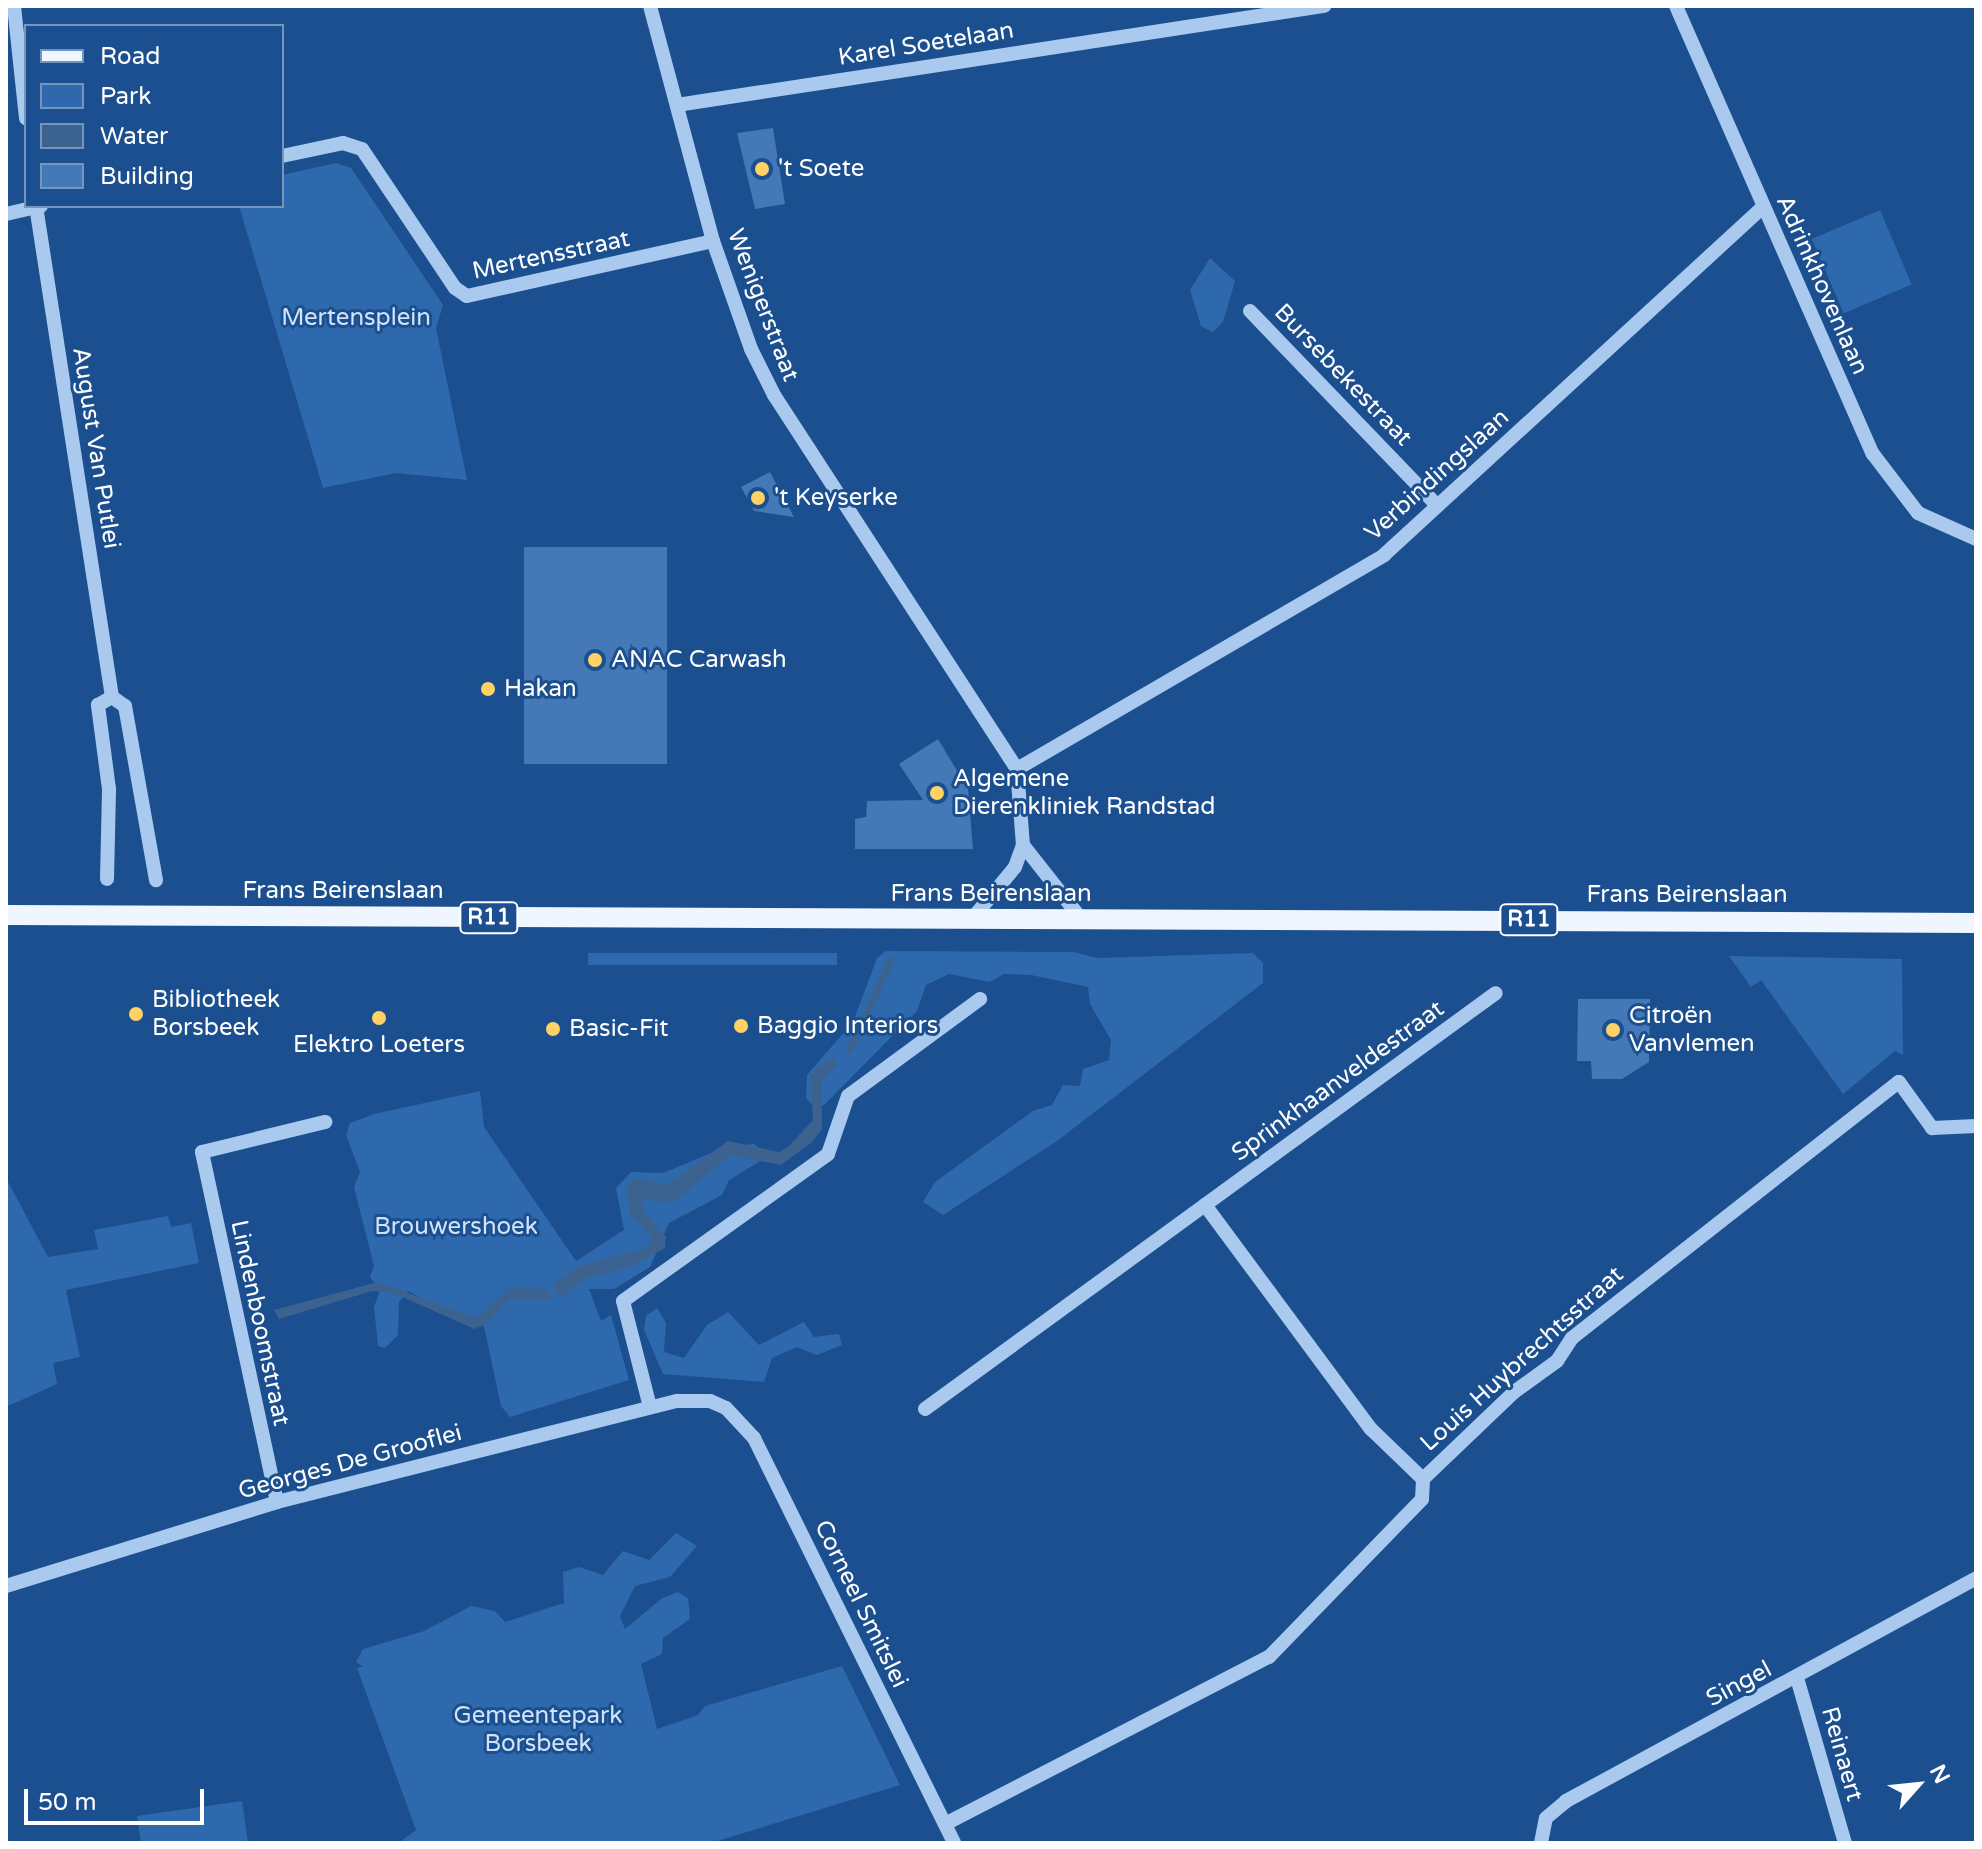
<!DOCTYPE html>
<html>
<head>
<meta charset="utf-8">
<style>
	body { margin:0 }
	#map { position:relative; width:1982px; height:1849px; overflow:hidden; background:#1b4f8f; font-family:"Varela Round",sans-serif }
	div>[style] { position:absolute }
	.green>* { inset:0; background:#2e69ad; transform-origin:0 0 }
	.water>* { inset:0; background:#3c6290 }
	.stream>* { height:7px; margin:-3.5px; padding:0 3.5px; transform-origin:3.5px; border-radius:3.5px; background:#3c6290 }
	.building>* { inset:0; background:#4478b7; transform-origin:0 0 }
	.minor>* { height:14px; margin:-7px; padding:0 7px; transform-origin:7px; border-radius:7px; background:#a9c9ee }
	.major>* { height:20px; margin:-10px; padding:0 10px; transform-origin:10px; border-radius:10px; background:#f0f6ff }
	.dots>* { width:22px; height:22px; translate:-50% -50%; box-sizing:border-box; border:4px solid #1b4f8f; border-radius:50% }
	span { translate:-50% -50%; white-space:nowrap; text-align:center; line-height:1.15; -webkit-text-stroke:6px #1b4f8f; paint-order:stroke }
	.shield-label span { padding:2px 6px; background:#1b4f8f; border:2px solid; border-radius:6px; -webkit-text-stroke-width:0 }
	.shield-label { font-size:22px; color:#fff; font-weight:700 }
	.street-label { font-size:24px; color:#fff }
	.poi-label { font-size:24px; color:#fff }
	.left { translate:0 -50%; text-align:left }
	.park-label { font-size:24px; color:#cfe3fa }
	.frame { position:absolute; inset:0; border:8px solid #fff; pointer-events:none }
	.legend { position:absolute; left:24px; top:24px; width:260px; height:184px; box-sizing:border-box; background:#1b4f8f; border:2px solid #7695bc; margin:0; padding:10px 14px; list-style:none; font-size:24px; color:#fff }
	.legend li { display:flex; align-items:center; gap:16px; height:40px }
	.legend b { width:40px; border:2px solid #7695bc }
	.north { position:absolute; left:1878px; top:1745px; width:80px; height:80px; -webkit-text-stroke:6px #1b4f8f; paint-order:stroke; rotate:63deg; font-size:22px; font-weight:700; line-height:32px; text-align:center; color:#fff }
	.north::after { content:''; display:block; margin:auto; width:28px; height:36px; background:#fff; clip-path:polygon(50% 0,100% 100%,50% 72%,0 100%) }
	.scale { position:absolute; left:24px; top:1789px; width:180px; height:36px; box-sizing:border-box; border:4px solid #fff; border-top:0; padding-left:10px; font-size:24px; line-height:28px; white-space:nowrap; color:#fff; -webkit-text-stroke:6px #1b4f8f; paint-order:stroke }
</style>
</head>
<body>
<div id="map">
	<div class="green">
		<i style="clip-path:polygon(336px 163px,351px 168px,443px 305px,436px 328px,467px 480px,396px 473px,323px 488px,239px 206px,282px 206px,282px 175px)"></i>
		<i style="left:1880px;top:210px;width:81px;height:74px;rotate:67deg"></i>
		<i style="clip-path:polygon(1210px 258px,1235px 281px,1223px 322px,1213px 332px,1201px 326px,1190px 290px)"></i>
		<i style="clip-path:polygon(886px 951px,1074px 952px,1097px 958px,1253px 953px,1263px 963px,1263px 983px,1057px 1141px,943px 1215px,923px 1202px,935px 1182px,1033px 1111px,1052px 1105px,1063px 1085px,1080px 1086px,1083px 1069px,1109px 1060px,1111px 1040px,1090px 1004px,1088px 987px,1031px 975px,1004px 974px,990px 982px,949px 974px,926px 985px,917px 1011px,824px 1105px,813px 1106px,806px 1098px,807px 1075px,853px 1022px,877px 958px)"></i>
		<i style="left:588px;top:953px;width:249px;height:12px"></i>
		<i style="clip-path:polygon(1729px 956px,1902px 959px,1903px 1055px,1895px 1051px,1843px 1094px,1761px 980px,1751px 987px)"></i>
		<i style="clip-path:polygon(480px 1091px,484px 1127px,576px 1261px,624px 1230px,616px 1188px,631px 1172px,663px 1173px,726px 1147px,754px 1144px,762px 1150px,762px 1160px,729px 1180px,722px 1195px,669px 1223px,650px 1267px,614px 1289px,589px 1289px,601px 1321px,611px 1315px,629px 1380px,510px 1417px,501px 1406px,484px 1326px,471px 1326px,408px 1291px,399px 1302px,398px 1335px,385px 1348px,378px 1346px,374px 1307px,380px 1290px,370px 1277px,374px 1266px,354px 1187px,360px 1172px,346px 1135px,350px 1123px,374px 1114px)"></i>
		<i style="clip-path:polygon(6px 1178px,48px 1257px,98px 1249px,94px 1230px,168px 1216px,171px 1227px,191px 1223px,199px 1263px,66px 1290px,80px 1357px,53px 1363px,57px 1384px,6px 1407px)"></i>
		<i style="clip-path:polygon(657px 1308px,666px 1323px,664px 1352px,684px 1358px,707px 1325px,728px 1312px,759px 1345px,804px 1322px,814px 1337px,839px 1334px,842px 1345px,817px 1355px,797px 1347px,772px 1358px,764px 1382px,663px 1374px,644px 1330px,646px 1316px)"></i>
		<i style="clip-path:polygon(676px 1533px,697px 1546px,670px 1577px,635px 1586px,620px 1616px,625px 1629px,661px 1599px,678px 1592px,688px 1598px,690px 1619px,663px 1638px,662px 1654px,641px 1664px,657px 1729px,698px 1715px,705px 1706px,842px 1666px,900px 1785px,711px 1843px,398px 1843px,416px 1830px,357px 1668px,363px 1666px,356px 1662px,363px 1649px,424px 1631px,471px 1606px,495px 1611px,505px 1622px,564px 1603px,563px 1572px,579px 1567px,603px 1575px,623px 1551px,649px 1560px)"></i>
		<i style="clip-path:polygon(242px 1801px,248px 1843px,141px 1843px,137px 1816px)"></i>
	</div>
	<div class="water">
		<i style="clip-path:polygon(832px 1057px,838px 1065px,822px 1081px,822px 1129px,812px 1142px,781px 1165px,730px 1155px,673px 1203px,642px 1199px,644px 1212px,666px 1237px,665px 1248px,634px 1265px,585px 1279px,559px 1298px,553px 1284px,579px 1266px,647px 1248px,653px 1239px,631px 1216px,626px 1187px,637px 1178px,667px 1185px,728px 1141px,779px 1152px,788px 1147px,813px 1120px,810px 1075px)"></i>
		<i style="clip-path:polygon(378px 1282px,470px 1316px,480px 1315px,511px 1287px,547px 1289px,552px 1299px,509px 1299px,487px 1324px,474px 1329px,394px 1293px,372px 1291px,279px 1319px,274px 1310px)"></i>
	</div>
	<div class="stream">
		<i style="left:849px;top:1050px;width:100px;rotate:-65.2deg"></i>
	</div>
	<div class="building">
		<i style="clip-path:polygon(773px 128px,785px 204px,755px 209px,737px 133px)"></i>
		<i style="clip-path:polygon(770px 472px,794px 517px,754px 511px,741px 487px)"></i>
		<i style="left:524px;top:547px;width:143px;height:217px"></i>
		<i style="clip-path:polygon(938px 739px,968px 789px,973px 849px,855px 849px,855px 819px,866px 817px,867px 801px,923px 800px,899px 764px)"></i>
		<i style="clip-path:polygon(1578px 999px,1650px 999px,1649px 1062px,1622px 1079px,1592px 1079px,1591px 1061px,1577px 1061px)"></i>
	</div>
	<div class="minor">
		<i style="left:14px;top:6px;width:113px;rotate:83.9deg"></i>
		<i style="left:650px;top:6px;width:243px;rotate:75deg"></i>
		<i style="left:713px;top:241px;width:114px;rotate:70.6deg"></i>
		<i style="left:751px;top:349px;width:51px;rotate:63.4deg"></i>
		<i style="left:774px;top:395px;width:446px;rotate:57deg"></i>
		<i style="left:1017px;top:769px;width:76px;rotate:85.5deg"></i>
		<i style="left:1023px;top:845px;width:95px;rotate:51.8deg"></i>
		<i style="left:1676px;top:6px;width:489px;rotate:66.3deg"></i>
		<i style="left:1873px;top:454px;width:74px;rotate:52.7deg"></i>
		<i style="left:1918px;top:513px;width:64px;rotate:24.1deg"></i>
		<i style="left:677px;top:105px;width:655px;rotate:-8.7deg"></i>
		<i style="left:282px;top:156px;width:62px;rotate:-12deg"></i>
		<i style="left:343px;top:143px;width:20px;rotate:18deg"></i>
		<i style="left:362px;top:149px;width:167px;rotate:56.2deg"></i>
		<i style="left:455px;top:288px;width:14px;rotate:34deg"></i>
		<i style="left:467px;top:296px;width:252px;rotate:-12.6deg"></i>
		<i style="left:36px;top:206px;width:497px;rotate:81.2deg"></i>
		<i style="left:112px;top:697px;width:16px;rotate:35deg"></i>
		<i style="left:125px;top:706px;width:177px;rotate:79.9deg"></i>
		<i style="left:6px;top:214px;width:36px;rotate:-13deg"></i>
		<i style="left:1250px;top:311px;width:269px;rotate:46.1deg"></i>
		<i style="left:1017px;top:769px;width:425px;rotate:-30.2deg"></i>
		<i style="left:1384px;top:555px;width:515px;rotate:-42.56deg"></i>
		<i style="left:107px;top:879px;width:90px;rotate:-88.7deg"></i>
		<i style="left:109px;top:789px;width:85px;rotate:-97.5deg"></i>
		<i style="left:98px;top:705px;width:16px;rotate:-30deg"></i>
		<i style="left:972px;top:919px;width:67px;rotate:-50.4deg"></i>
		<i style="left:1015px;top:867px;width:23px;rotate:-70deg"></i>
		<i style="left:1205px;top:1205px;width:279px;rotate:53.5deg"></i>
		<i style="left:1371px;top:1429px;width:72px;rotate:43.9deg"></i>
		<i style="left:650px;top:1407px;width:109px;rotate:-104.3deg"></i>
		<i style="left:623px;top:1301px;width:252px;rotate:-35.6deg"></i>
		<i style="left:828px;top:1154px;width:61px;rotate:-71deg"></i>
		<i style="left:848px;top:1096px;width:164px;rotate:-36.3deg"></i>
		<i style="left:925px;top:1409px;width:706px;rotate:-36.08deg"></i>
		<i style="left:277px;top:1502px;width:358px;rotate:-102.1deg"></i>
		<i style="left:202px;top:1152px;width:127px;rotate:-13.7deg"></i>
		<i style="left:6px;top:1586px;width:284px;rotate:-17.2deg"></i>
		<i style="left:277px;top:1502px;width:413px;rotate:-14.2deg"></i>
		<i style="left:677px;top:1401px;width:33px"></i>
		<i style="left:710px;top:1401px;width:17px;rotate:24deg"></i>
		<i style="left:726px;top:1408px;width:41px;rotate:47deg"></i>
		<i style="left:754px;top:1438px;width:452px;rotate:63.7deg"></i>
		<i style="left:1797px;top:1678px;width:172px;rotate:73.8deg"></i>
		<i style="left:945px;top:1824px;width:365px;rotate:-27.3deg"></i>
		<i style="left:1269px;top:1657px;width:220px;rotate:-45.9deg"></i>
		<i style="left:1422px;top:1499px;width:20px;rotate:-87deg"></i>
		<i style="left:1423px;top:1479px;width:126px;rotate:-43.7deg"></i>
		<i style="left:1514px;top:1392px;width:53px;rotate:-35.8deg"></i>
		<i style="left:1557px;top:1361px;width:27px;rotate:-57deg"></i>
		<i style="left:1572px;top:1338px;width:415px;rotate:-38.1deg"></i>
		<i style="left:1899px;top:1082px;width:57px;rotate:54.3deg"></i>
		<i style="left:1932px;top:1128px;width:44px;rotate:-2.6deg"></i>
		<i style="left:1541px;top:1843px;width:25px;rotate:-79deg"></i>
		<i style="left:1546px;top:1818px;width:26px;rotate:-40deg"></i>
		<i style="left:1566px;top:1801px;width:467px;rotate:-28.5deg"></i>
	</div>
	<div class="major">
		<i style="left:6px;top:915px;width:1970px;rotate:0.23deg"></i>
	</div>
	<div class="dots">
		<i style="left:762px;top:169px;background:#ffd166"></i>
		<i style="left:758px;top:498px;background:#ffd166"></i>
		<i style="left:595px;top:660px;background:#ffd166"></i>
		<i style="left:488px;top:689px;background:#ffd166"></i>
		<i style="left:937px;top:793px;background:#ffd166"></i>
		<i style="left:136px;top:1014px;background:#ffd166"></i>
		<i style="left:379px;top:1018px;background:#ffd166"></i>
		<i style="left:741px;top:1026px;background:#ffd166"></i>
		<i style="left:553px;top:1029px;background:#ffd166"></i>
		<i style="left:1613px;top:1030px;background:#ffd166"></i>
	</div>
	<div class="shield-label">
		<span style="left:489px;top:918px">R11</span>
		<span style="left:1529px;top:920px">R11</span>
	</div>
	<div class="street-label">
		<span style="left:926px;top:44px;rotate:-9deg">Karel Soetelaan</span>
		<span style="left:551px;top:255px;rotate:-12deg">Mertensstraat</span>
		<span style="left:1822px;top:285px;rotate:66deg">Adrinkhovenlaan</span>
		<span style="left:763px;top:305px;rotate:69deg">Wenigerstraat</span>
		<span style="left:1343px;top:375px;rotate:46deg">Bursebekestraat</span>
		<span style="left:96px;top:448px;rotate:81deg">August Van Putlei</span>
		<span style="left:1437px;top:475px;rotate:-42deg">Verbindingslaan</span>
		<span style="left:343px;top:891px">Frans Beirenslaan</span>
		<span style="left:991px;top:894px">Frans Beirenslaan</span>
		<span style="left:1687px;top:895px">Frans Beirenslaan</span>
		<span style="left:1338px;top:1081px;rotate:-36deg">Sprinkhaanveldestraat</span>
		<span style="left:260px;top:1323px;rotate:78deg">Lindenboomstraat</span>
		<span style="left:1522px;top:1359px;rotate:-42deg">Louis Huybrechtsstraat</span>
		<span style="left:350px;top:1462px;rotate:-15deg">Georges De Grooflei</span>
		<span style="left:861px;top:1604px;rotate:64deg">Corneel Smitslei</span>
		<span style="left:1739px;top:1684px;rotate:-28deg">Singel</span>
		<span style="left:1842px;top:1754px;rotate:74deg">Reinaert</span>
	</div>
	<div class="poi-label">
		<span class="left" style="left:778px;top:169px">'t Soete</span>
		<span class="left" style="left:774px;top:498px">'t Keyserke</span>
		<span class="left" style="left:611px;top:660px">ANAC Carwash</span>
		<span class="left" style="left:504px;top:689px">Hakan</span>
		<span class="left" style="left:953px;top:793px">Algemene<br>Dierenkliniek Randstad</span>
		<span class="left" style="left:152px;top:1014px">Bibliotheek<br>Borsbeek</span>
		<span class="left" style="left:1629px;top:1030px">Citroën<br>Vanvlemen</span>
		<span class="left" style="left:757px;top:1026px">Baggio Interiors</span>
		<span class="left" style="left:569px;top:1029px">Basic-Fit</span>
		<span style="left:379px;top:1045px">Elektro Loeters</span>
	</div>
	<div class="park-label">
		<span style="left:356px;top:318px">Mertensplein</span>
		<span style="left:456px;top:1227px">Brouwershoek</span>
		<span style="left:538px;top:1730px">Gemeentepark<br>Borsbeek</span>
	</div>
	<div class="frame"></div>
	<ul class="legend">
	<li><b style="height:10px;background:#f0f6ff"></b>Road</li>
	<li><b style="height:22px;background:#2e69ad"></b>Park</li>
	<li><b style="height:22px;background:#3c6290"></b>Water</li>
	<li><b style="height:22px;background:#4478b7"></b>Building</li>
	</ul>
	<div class="north">N</div>
	<div class="scale">50 m</div>
</div>
</body>
</html>
